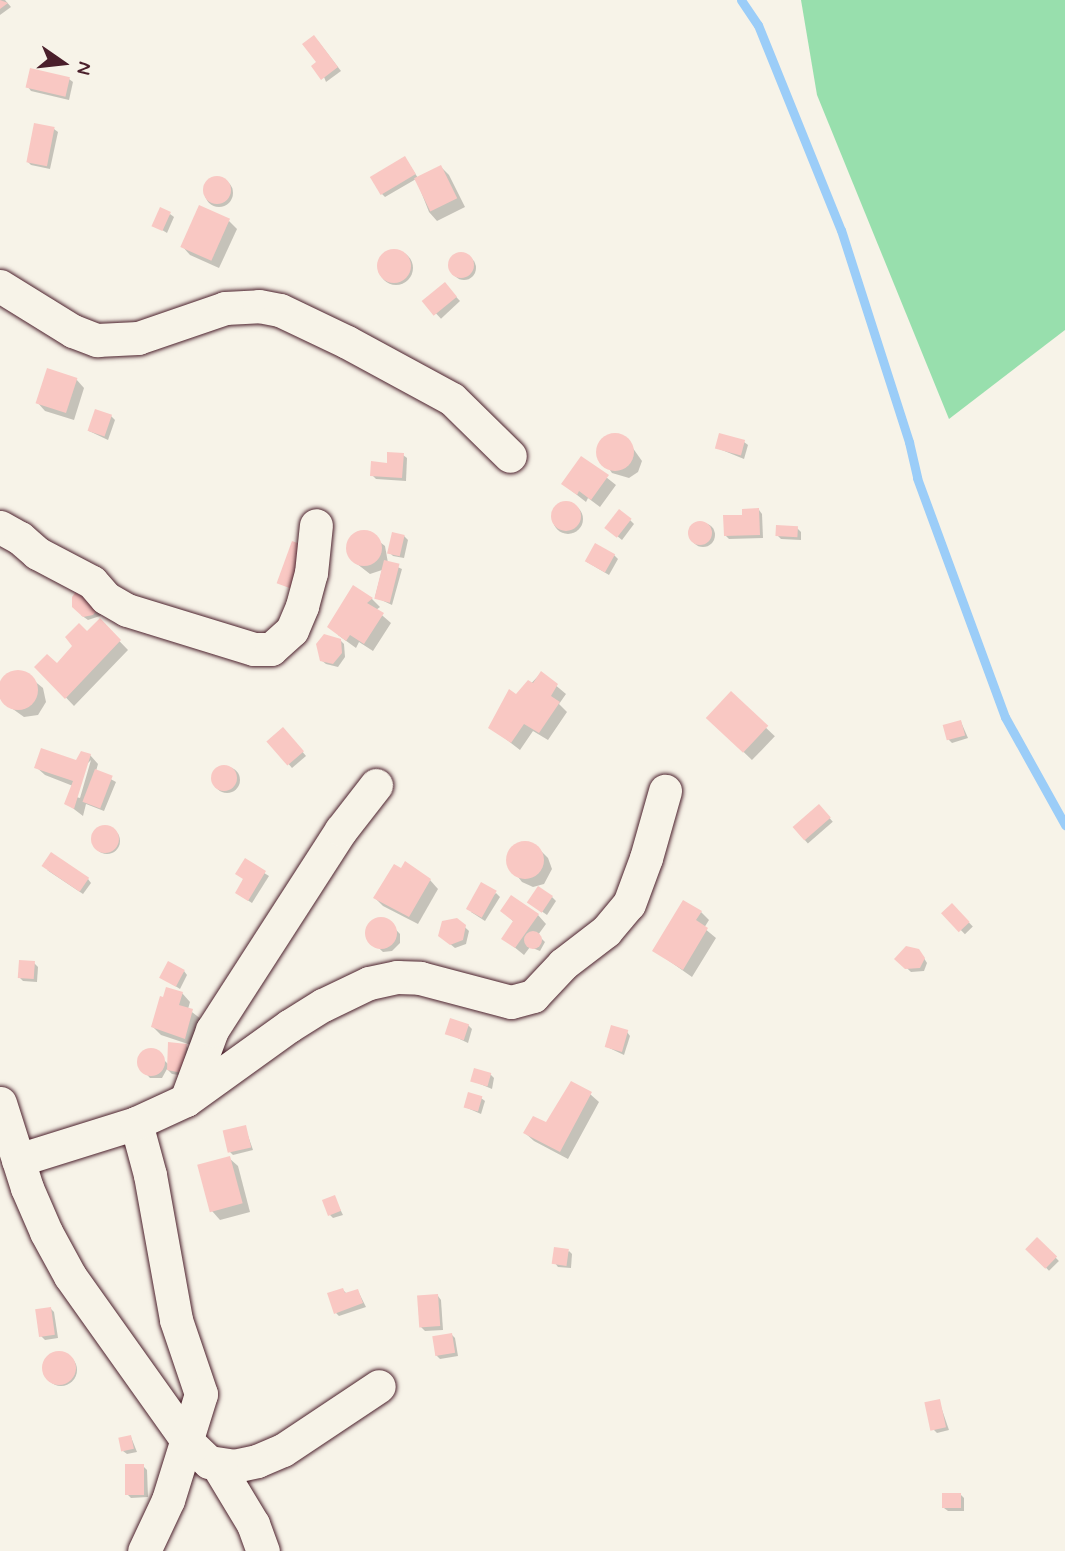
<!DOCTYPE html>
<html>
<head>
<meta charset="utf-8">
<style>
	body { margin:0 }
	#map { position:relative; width:1065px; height:1551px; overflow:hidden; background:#f7f3e8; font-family:Mynerve,sans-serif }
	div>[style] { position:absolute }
	.green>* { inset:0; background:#98dfad }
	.shadow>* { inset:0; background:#0003; transform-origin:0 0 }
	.round { border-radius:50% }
	.stream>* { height:9px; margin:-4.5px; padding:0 4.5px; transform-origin:4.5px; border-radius:4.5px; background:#9bcdf8 }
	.building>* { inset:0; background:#f9c8c3; transform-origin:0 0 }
	.roads { filter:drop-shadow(0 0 2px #4a1f2b) drop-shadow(0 0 2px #4a1f2b) }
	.minor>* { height:33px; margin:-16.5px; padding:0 16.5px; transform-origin:16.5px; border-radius:16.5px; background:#f7f3e8 }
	span { translate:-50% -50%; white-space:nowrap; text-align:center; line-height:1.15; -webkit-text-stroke:5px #f7f3e8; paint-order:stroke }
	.north { position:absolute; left:28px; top:28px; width:70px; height:70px; -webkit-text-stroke:5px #f7f3e8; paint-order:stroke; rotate:104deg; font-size:19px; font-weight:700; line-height:28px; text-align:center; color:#4a1f2b }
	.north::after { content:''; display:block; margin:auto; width:24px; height:32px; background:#4a1f2b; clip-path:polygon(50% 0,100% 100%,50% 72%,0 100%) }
</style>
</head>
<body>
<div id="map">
	<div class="green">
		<i style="clip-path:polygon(801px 0,1065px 0,1065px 330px,949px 419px,817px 95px)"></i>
	</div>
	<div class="shadow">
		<i style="clip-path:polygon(0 0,5px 0,11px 7px,0 15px)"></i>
		<i style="clip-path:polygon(318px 41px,341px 71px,326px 82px,318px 62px)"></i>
		<i style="clip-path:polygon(69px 79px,73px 82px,69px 100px,31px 91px,28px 87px)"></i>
		<i style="clip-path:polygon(54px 129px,58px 132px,50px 169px,31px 165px,27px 161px)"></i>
		<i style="clip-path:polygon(405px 158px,418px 178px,441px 167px,449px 175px,465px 207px,437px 221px,429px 212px,416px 179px,385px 197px,381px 193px)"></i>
		<i class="round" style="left:205px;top:179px;width:28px;height:28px"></i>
		<i style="clip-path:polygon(170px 214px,174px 217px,167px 233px,154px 225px)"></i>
		<i style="clip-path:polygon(229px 221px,237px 229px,219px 268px,190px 255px,182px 246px)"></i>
		<i class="round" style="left:379px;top:251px;width:34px;height:34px"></i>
		<i class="round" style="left:452px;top:256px;width:24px;height:24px"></i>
		<i style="left:445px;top:285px;width:22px;height:26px;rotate:47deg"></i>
		<i style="clip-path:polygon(76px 379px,84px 388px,74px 420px,45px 411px,37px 402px)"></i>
		<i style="clip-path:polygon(111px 416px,115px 420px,108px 440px,89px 431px)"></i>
		<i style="clip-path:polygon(614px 435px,625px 437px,642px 461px,638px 472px,629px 478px,612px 473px,598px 453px,604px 438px)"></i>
		<i style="clip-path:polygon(744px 442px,748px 445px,744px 459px,717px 448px)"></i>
		<i style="clip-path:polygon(403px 455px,407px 458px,406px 481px,376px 479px,372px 475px)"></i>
		<i style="clip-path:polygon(582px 458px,616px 485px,600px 507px,588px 498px,586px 502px,563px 484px)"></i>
		<i class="round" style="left:553px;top:504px;width:30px;height:30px"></i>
		<i style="clip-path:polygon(759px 510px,762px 514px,763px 538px,729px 539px,725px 535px,744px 516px)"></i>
		<i style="clip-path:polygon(630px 520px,634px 524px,622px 540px,611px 531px)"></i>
		<i class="round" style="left:691px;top:523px;width:24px;height:24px"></i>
		<i style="clip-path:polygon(797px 528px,801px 532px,801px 540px,781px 539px,777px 535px)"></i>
		<i style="clip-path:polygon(367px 532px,385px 546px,388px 563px,402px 569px,392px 605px,375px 597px,382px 570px,370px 574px,352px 560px,348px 544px,353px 536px)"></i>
		<i style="clip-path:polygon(404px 536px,408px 540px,404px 558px,393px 556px,389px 552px)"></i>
		<i style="clip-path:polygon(614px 555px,618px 559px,609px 575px,587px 562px)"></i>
		<i style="clip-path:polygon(353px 587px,372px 599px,380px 607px,376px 610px,391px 623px,373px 651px,359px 642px,356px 648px,338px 635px)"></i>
		<i style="clip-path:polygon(104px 608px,100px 616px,88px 620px,81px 615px)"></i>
		<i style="clip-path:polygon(100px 621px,128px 650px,74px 706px,37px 667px,57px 665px)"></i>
		<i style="clip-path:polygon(340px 640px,344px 644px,345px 657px,338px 667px,326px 664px,321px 660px)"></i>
		<i style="clip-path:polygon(22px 671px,43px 688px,46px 702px,38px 715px,24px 717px,3px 702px,0 686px,7px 674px)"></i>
		<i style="clip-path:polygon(541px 673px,566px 694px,559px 704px,567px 712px,548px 740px,533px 731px,520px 750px,490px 727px)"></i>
		<i style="left:731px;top:694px;width:61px;height:33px;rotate:44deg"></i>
		<i style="clip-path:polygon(961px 722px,968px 738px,952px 743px,948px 739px)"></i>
		<i style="clip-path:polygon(287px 733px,306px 756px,292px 768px,269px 741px)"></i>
		<i style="clip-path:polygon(evenodd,90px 755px,98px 764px,96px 771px,116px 782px,104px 811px,86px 804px,83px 816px,66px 803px,73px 786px,45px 775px,36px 767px,77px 762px,90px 755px,91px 760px,80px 798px,76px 797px,86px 765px,91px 760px)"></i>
		<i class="round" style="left:214px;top:767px;width:26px;height:26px"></i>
		<i style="left:819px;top:806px;width:21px;height:33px;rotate:49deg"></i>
		<i class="round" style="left:94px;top:828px;width:26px;height:26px"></i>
		<i style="clip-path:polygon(523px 843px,539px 849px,548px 858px,552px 869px,544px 884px,533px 887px,522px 882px,507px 863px,513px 847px)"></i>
		<i style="clip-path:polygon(245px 861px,269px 876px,252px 903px,241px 896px)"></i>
		<i style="clip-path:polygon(47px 870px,88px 879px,91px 883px,83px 894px)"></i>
		<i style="clip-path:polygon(430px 880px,438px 889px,418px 924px,383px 906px,375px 898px)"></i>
		<i style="clip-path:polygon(496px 893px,500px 897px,485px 921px,471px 912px)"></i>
		<i style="clip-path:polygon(552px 897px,556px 901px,547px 915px,534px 906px)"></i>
		<i style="left:952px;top:905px;width:30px;height:11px;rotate:46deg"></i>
		<i style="clip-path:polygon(502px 911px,538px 915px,546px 924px,538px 935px,545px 942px,540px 951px,530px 947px,524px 955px,503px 938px,514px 922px)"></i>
		<i style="clip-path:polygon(701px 912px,709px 920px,704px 928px,716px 938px,692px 977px,655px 951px)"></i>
		<i style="clip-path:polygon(386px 919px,400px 934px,400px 943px,392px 951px,383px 952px,367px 937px,367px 928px,373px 921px)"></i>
		<i style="clip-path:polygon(457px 920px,469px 931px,466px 944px,455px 948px,444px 939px)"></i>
		<i style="clip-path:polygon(922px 955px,927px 963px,924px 971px,911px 972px,897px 959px)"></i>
		<i style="clip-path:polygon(34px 963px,38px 967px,37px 982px,23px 981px,19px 977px)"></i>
		<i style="clip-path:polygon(184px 971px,187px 975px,180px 989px,161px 977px)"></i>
		<i style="clip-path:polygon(182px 993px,190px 1002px,188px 1009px,201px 1019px,194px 1046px,161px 1035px,153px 1027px)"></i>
		<i style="clip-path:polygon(468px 1025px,472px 1029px,468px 1043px,447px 1033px)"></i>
		<i style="clip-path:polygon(627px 1032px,630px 1036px,624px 1055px,605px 1046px)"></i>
		<i style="clip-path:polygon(186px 1046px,190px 1050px,185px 1076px,172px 1074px,167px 1069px,162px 1078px,150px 1078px,140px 1067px,140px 1059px,148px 1050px,155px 1051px,169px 1065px)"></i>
		<i style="clip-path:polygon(490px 1074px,494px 1078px,492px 1089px,473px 1081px)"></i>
		<i style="clip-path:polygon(590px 1094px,599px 1102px,568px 1159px,534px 1141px,525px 1133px,547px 1125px)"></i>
		<i style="clip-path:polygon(481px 1098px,485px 1101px,481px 1114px,465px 1107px)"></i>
		<i style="clip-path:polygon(245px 1127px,253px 1150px,233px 1155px,229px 1151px)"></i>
		<i style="clip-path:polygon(229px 1158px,238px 1166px,250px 1212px,220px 1220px,212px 1211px)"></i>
		<i style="clip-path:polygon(334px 1197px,343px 1215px,333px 1218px,330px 1215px)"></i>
		<i style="left:1037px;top:1239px;width:31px;height:14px;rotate:45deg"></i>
		<i style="clip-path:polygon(569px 1251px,572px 1254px,571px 1268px,558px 1267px,555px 1263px)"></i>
		<i style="clip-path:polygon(343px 1290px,347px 1294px,358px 1291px,366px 1307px,339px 1316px,336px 1313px)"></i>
		<i style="clip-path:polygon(438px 1296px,441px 1300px,443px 1330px,425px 1331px,421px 1327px)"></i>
		<i style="clip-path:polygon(51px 1309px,54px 1312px,58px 1338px,45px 1340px,41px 1336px)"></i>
		<i style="clip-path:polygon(452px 1335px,455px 1338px,458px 1356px,440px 1359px,436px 1355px)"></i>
		<i class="round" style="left:45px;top:1354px;width:32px;height:32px"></i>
		<i style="clip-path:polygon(939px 1401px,949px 1430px,937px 1433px,933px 1429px)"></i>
		<i style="clip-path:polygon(131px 1437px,137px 1452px,127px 1454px,123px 1451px)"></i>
		<i style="clip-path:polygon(143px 1466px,147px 1470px,148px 1497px,131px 1498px,127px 1494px)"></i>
		<i style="clip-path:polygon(960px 1494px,964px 1498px,964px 1511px,948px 1511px,944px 1508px)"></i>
	</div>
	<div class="stream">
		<i style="left:741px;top:0;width:30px;rotate:56deg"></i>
		<i style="left:758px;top:25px;width:221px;rotate:68deg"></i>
		<i style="left:841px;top:230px;width:223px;rotate:72.2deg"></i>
		<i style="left:909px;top:442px;width:37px;rotate:77deg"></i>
		<i style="left:917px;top:478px;width:255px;rotate:69.8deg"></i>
		<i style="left:1005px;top:717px;width:124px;rotate:60.9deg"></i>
	</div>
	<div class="building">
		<i style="clip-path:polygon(0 0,8px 3px,0 9px)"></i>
		<i style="clip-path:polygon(314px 35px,338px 67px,321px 80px,311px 66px,316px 62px,302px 44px)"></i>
		<i style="left:30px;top:68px;width:41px;height:20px;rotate:13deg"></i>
		<i style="left:34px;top:123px;width:21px;height:40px;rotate:11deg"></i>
		<i style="left:405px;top:156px;width:21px;height:41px;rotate:59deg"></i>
		<i style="left:441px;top:165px;width:37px;height:30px;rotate:64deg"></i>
		<i class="round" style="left:203px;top:176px;width:28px;height:28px"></i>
		<i style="left:199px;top:205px;width:34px;height:46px;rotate:24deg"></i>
		<i style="left:160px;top:207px;width:12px;height:21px;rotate:24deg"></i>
		<i class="round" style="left:377px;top:249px;width:34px;height:34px"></i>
		<i class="round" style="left:448px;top:252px;width:26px;height:26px"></i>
		<i style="left:445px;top:282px;width:19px;height:30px;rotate:51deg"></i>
		<i style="left:47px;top:368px;width:32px;height:37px;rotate:18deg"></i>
		<i style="left:95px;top:409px;width:18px;height:23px;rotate:19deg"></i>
		<i class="round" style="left:596px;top:433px;width:38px;height:38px"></i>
		<i style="left:719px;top:433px;width:27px;height:16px;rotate:15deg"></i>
		<i style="clip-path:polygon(387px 452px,404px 453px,402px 478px,370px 476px,371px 461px,387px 463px)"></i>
		<i style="clip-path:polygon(581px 456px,609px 475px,591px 500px,579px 491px,577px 495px,561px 484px)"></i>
		<i class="round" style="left:551px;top:501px;width:30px;height:30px"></i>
		<i style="clip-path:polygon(759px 508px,760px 535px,724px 536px,723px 515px,742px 515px,742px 509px)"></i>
		<i style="left:619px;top:509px;width:16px;height:24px;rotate:38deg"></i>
		<i class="round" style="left:688px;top:521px;width:24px;height:24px"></i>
		<i style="left:776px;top:525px;width:22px;height:11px;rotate:3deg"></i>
		<i class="round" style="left:346px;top:530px;width:36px;height:36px"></i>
		<i style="left:392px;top:532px;width:13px;height:22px;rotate:13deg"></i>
		<i style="left:292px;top:541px;width:15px;height:45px;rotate:20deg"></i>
		<i style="left:595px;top:543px;width:23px;height:21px;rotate:29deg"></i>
		<i style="left:384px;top:560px;width:16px;height:40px;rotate:14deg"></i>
		<i style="clip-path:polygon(353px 585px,373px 598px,367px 603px,384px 613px,364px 644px,350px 635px,346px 641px,327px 627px)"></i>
		<i style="clip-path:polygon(78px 589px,99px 608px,93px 615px,83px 617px,72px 607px,72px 597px)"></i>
		<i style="clip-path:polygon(100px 618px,121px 640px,65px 699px,34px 667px,47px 654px,57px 663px,72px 646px,65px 637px,79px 623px,87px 631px)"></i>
		<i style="clip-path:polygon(324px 634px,341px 639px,342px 653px,333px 664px,320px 661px,316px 644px)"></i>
		<i class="round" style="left:-2px;top:670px;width:40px;height:40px"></i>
		<i style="clip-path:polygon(541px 671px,558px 684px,551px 696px,560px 702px,539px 733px,524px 724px,511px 743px,488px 728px,509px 689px,516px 694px,528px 680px,533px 683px)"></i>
		<i style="left:731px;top:691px;width:51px;height:37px;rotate:43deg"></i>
		<i style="left:961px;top:720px;width:16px;height:19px;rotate:75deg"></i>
		<i style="left:283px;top:727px;width:32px;height:22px;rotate:49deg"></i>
		<i style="clip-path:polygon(41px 748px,76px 760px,81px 751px,91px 754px,74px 809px,64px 804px,73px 781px,34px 768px)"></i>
		<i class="round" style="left:211px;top:765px;width:26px;height:26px"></i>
		<i style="left:95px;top:769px;width:19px;height:35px;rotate:21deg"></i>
		<i style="left:819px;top:804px;width:18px;height:35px;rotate:49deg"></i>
		<i class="round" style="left:91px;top:825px;width:28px;height:28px"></i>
		<i class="round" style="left:506px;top:841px;width:38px;height:38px"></i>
		<i style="left:51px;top:852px;width:46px;height:17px;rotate:34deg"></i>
		<i style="clip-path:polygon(245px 858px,266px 871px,248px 901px,235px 893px,243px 879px,235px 874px)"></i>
		<i style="clip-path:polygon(405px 861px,431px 879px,409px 917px,373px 898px,394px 864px,401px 868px)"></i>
		<i style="left:481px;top:882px;width:18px;height:31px;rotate:29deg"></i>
		<i style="left:538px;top:886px;width:18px;height:20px;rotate:34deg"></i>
		<i style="clip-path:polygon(511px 895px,539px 914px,515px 948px,501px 939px,513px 921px,500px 911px)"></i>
		<i style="clip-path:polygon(683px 900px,702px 911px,696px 920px,708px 928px,683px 970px,652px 951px)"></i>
		<i style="left:952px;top:903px;width:26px;height:15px;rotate:47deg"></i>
		<i class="round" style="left:365px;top:917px;width:32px;height:32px"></i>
		<i style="clip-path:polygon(457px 918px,466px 925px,463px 940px,450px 945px,438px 936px,442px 921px)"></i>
		<i class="round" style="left:524px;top:931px;width:18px;height:18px"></i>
		<i style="clip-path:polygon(906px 946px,919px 949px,925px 958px,920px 968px,905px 969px,894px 959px)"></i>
		<i style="left:19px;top:960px;width:16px;height:18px;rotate:4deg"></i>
		<i style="left:168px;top:961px;width:19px;height:19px;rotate:28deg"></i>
		<i style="clip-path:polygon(166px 987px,183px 992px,179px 1005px,193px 1009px,185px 1039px,151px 1027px,160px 996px,163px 997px)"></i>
		<i style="left:450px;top:1018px;width:20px;height:17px;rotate:18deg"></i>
		<i style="left:611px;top:1025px;width:18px;height:23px;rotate:16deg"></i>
		<i style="clip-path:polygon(168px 1042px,187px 1044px,182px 1073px,167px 1070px)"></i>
		<i class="round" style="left:137px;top:1048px;width:28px;height:28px"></i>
		<i style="left:474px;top:1068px;width:18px;height:14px;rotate:16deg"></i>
		<i style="clip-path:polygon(571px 1081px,592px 1092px,560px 1152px,523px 1133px,533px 1116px,546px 1122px)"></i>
		<i style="left:468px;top:1092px;width:15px;height:16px;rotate:16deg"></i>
		<i style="left:246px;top:1125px;width:23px;height:24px;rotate:77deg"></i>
		<i style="left:230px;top:1156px;width:49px;height:34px;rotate:75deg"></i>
		<i style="left:335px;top:1195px;width:17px;height:14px;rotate:69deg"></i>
		<i style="left:1037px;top:1237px;width:28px;height:17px;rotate:44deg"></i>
		<i style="left:554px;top:1247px;width:15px;height:17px;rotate:8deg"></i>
		<i style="clip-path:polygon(343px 1288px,345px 1293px,358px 1289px,363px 1303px,334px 1314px,327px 1293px)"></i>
		<i style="left:438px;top:1294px;width:32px;height:21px;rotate:86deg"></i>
		<i style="left:51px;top:1307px;width:28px;height:16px;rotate:82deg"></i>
		<i style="left:452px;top:1333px;width:20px;height:20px;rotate:81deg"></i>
		<i class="round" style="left:42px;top:1351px;width:34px;height:34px"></i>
		<i style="left:940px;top:1399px;width:29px;height:16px;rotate:78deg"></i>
		<i style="left:131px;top:1435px;width:14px;height:13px;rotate:78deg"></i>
		<i style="left:125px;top:1464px;width:19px;height:31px"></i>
		<i style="left:942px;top:1493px;width:19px;height:15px"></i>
	</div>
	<div class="roads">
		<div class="minor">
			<i style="left:0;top:286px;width:86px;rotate:31.7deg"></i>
			<i style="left:73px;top:331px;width:26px;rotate:21deg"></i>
			<i style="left:97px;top:340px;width:41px;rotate:-2.8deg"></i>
			<i style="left:138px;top:338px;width:92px;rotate:-19deg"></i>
			<i style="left:225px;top:308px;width:34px;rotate:-3deg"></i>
			<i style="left:259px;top:306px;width:21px;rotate:11deg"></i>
			<i style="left:280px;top:310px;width:74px;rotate:25.5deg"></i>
			<i style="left:347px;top:342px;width:119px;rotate:28.5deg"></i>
			<i style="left:452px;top:399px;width:81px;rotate:44.5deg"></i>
			<i style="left:0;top:527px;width:23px;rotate:29deg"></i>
			<i style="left:20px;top:538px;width:23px;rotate:41deg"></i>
			<i style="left:37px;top:553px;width:62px;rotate:27.8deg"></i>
			<i style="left:92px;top:582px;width:21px;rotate:49deg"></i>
			<i style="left:106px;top:598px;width:24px;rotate:30deg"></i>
			<i style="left:127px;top:610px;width:133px;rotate:17.1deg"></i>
			<i style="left:254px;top:649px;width:17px"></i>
			<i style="left:271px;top:649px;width:28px;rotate:-42deg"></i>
			<i style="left:292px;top:630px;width:26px;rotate:-67deg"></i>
			<i style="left:302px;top:606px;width:34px;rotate:-75deg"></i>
			<i style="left:311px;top:573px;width:48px;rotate:-84.1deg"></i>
			<i style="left:186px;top:1100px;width:75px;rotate:-69.6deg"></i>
			<i style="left:212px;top:1030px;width:238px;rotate:-57.2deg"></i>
			<i style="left:341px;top:830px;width:57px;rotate:-52.1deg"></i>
			<i style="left:0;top:1103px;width:89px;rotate:72.4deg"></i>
			<i style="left:27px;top:1188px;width:48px;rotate:66.6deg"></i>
			<i style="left:46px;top:1232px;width:50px;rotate:61.4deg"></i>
			<i style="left:70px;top:1276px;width:204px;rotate:54.6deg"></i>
			<i style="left:188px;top:1442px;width:29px;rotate:44deg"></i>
			<i style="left:209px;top:1462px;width:25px;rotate:9deg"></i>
			<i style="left:234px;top:1466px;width:24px;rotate:-12deg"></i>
			<i style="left:257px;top:1461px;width:28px;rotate:-23deg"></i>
			<i style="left:283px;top:1450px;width:115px;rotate:-33.7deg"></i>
			<i style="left:136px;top:1123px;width:54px;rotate:74.9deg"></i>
			<i style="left:150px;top:1175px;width:147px;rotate:79.8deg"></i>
			<i style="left:176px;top:1320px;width:78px;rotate:71.3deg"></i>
			<i style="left:201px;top:1394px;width:111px;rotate:107.3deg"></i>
			<i style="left:168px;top:1500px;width:56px;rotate:115.2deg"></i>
			<i style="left:18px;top:1160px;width:124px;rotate:-17.4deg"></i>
			<i style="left:136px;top:1123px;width:55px;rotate:-24.7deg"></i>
			<i style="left:186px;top:1100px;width:127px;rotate:-35.7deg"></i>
			<i style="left:289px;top:1026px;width:40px;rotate:-32deg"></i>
			<i style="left:323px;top:1005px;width:51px;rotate:-25.6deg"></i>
			<i style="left:369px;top:983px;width:29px;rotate:-12deg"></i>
			<i style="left:397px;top:977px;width:23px;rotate:2deg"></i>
			<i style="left:420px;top:978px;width:94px;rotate:14.8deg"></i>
			<i style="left:511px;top:1002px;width:23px;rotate:-15deg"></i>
			<i style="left:533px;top:996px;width:44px;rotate:-46.8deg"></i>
			<i style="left:563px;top:964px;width:54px;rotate:-37.5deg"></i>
			<i style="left:606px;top:931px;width:35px;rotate:-50deg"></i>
			<i style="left:629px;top:904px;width:49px;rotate:-69.7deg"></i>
			<i style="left:646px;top:858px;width:70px;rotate:-74.2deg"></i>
			<i style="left:218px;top:1466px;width:68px;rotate:58.9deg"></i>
			<i style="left:253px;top:1524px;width:29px;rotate:70deg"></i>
		</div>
	</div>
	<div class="north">N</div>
</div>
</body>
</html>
